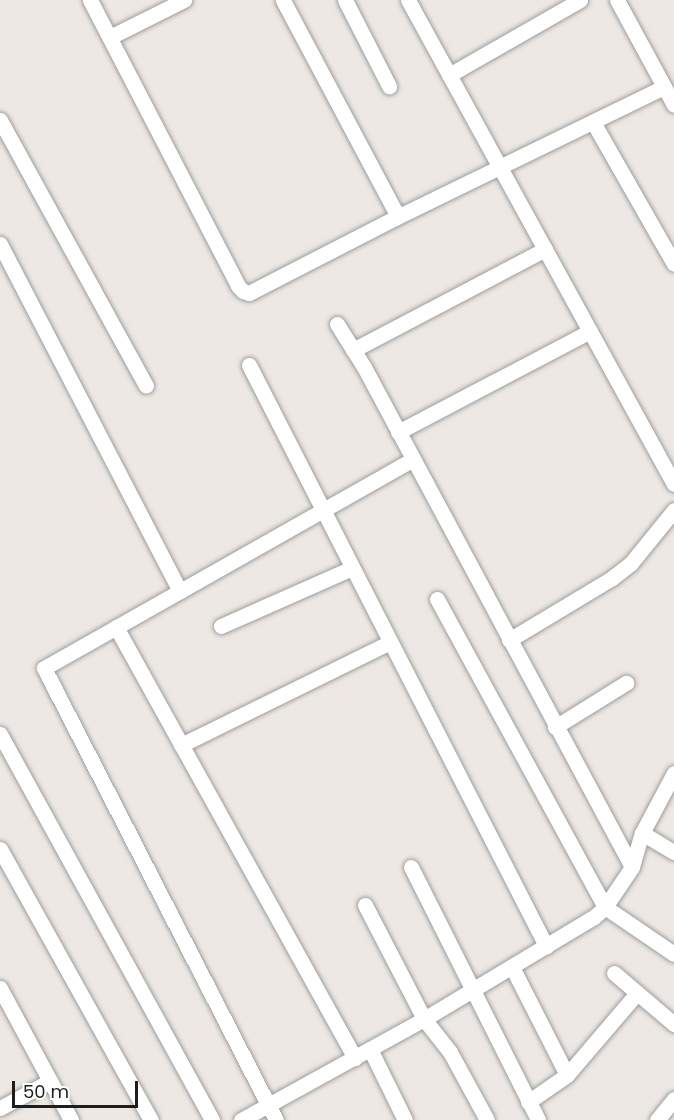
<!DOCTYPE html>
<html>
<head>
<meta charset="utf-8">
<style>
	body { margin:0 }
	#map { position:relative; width:674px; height:1120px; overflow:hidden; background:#ede8e3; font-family:Poppins,sans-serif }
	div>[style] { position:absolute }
	.roads { filter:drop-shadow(0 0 2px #9e9e9e) drop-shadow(0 0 2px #9e9e9e) }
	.minor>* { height:15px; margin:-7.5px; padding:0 7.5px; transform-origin:7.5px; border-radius:7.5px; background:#fff }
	span { translate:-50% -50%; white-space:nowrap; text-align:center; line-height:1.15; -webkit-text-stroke:4.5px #fff; paint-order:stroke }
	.scale { position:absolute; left:12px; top:1081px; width:126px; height:27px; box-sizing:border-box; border:3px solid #1d1d1d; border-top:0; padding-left:8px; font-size:18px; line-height:21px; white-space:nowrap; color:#1d1d1d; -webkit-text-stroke:4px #fff; paint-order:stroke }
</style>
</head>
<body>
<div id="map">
	<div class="roads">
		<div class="minor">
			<i style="left:90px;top:0;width:322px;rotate:62.6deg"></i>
			<i style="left:238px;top:286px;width:7px;rotate:45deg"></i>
			<i style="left:243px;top:291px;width:6px;rotate:18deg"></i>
			<i style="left:249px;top:293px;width:164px;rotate:-27.2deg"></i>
			<i style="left:395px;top:218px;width:7px;rotate:-90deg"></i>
			<i style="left:395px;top:211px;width:239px;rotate:-118deg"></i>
			<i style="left:345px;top:0;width:97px;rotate:62.9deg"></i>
			<i style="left:408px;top:0;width:552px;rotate:61.21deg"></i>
			<i style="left:617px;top:0;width:119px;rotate:61.5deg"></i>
			<i style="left:110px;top:37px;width:83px;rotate:-26.6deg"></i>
			<i style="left:449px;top:75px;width:151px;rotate:-29.8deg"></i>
			<i style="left:0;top:120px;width:303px;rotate:61.2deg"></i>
			<i style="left:593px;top:122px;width:163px;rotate:60.3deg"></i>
			<i style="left:395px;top:218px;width:299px;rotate:-26deg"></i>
			<i style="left:0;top:244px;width:391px;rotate:62.6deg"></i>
			<i style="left:337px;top:324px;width:51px;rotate:57.9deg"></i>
			<i style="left:364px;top:367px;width:567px;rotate:61.81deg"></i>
			<i style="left:353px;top:350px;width:217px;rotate:-27.7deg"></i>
			<i style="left:249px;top:365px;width:653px;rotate:62.92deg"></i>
			<i style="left:398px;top:432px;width:217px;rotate:-27.7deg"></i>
			<i style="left:437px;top:599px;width:351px;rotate:61.4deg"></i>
			<i style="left:605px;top:907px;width:83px;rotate:34.3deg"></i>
			<i style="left:221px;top:626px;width:143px;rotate:-23.9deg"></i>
			<i style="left:116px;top:627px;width:493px;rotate:61deg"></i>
			<i style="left:509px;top:640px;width:120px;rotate:-31deg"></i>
			<i style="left:612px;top:578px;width:24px;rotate:-38deg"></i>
			<i style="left:631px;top:563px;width:68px;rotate:-50.9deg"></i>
			<i style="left:555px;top:727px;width:84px;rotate:-31.8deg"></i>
			<i style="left:0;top:734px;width:440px;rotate:61.2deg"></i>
			<i style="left:181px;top:745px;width:233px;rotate:-26.2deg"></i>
			<i style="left:642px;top:833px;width:37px;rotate:31deg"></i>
			<i style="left:0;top:849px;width:310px;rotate:60.9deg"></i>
			<i style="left:411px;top:867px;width:283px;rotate:63.3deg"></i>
			<i style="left:365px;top:905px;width:128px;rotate:62.6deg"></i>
			<i style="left:424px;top:1019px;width:42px;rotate:51.8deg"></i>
			<i style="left:450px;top:1052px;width:77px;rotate:61.4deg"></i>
			<i style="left:512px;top:967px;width:121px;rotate:63deg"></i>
			<i style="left:614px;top:973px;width:79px;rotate:40.4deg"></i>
			<i style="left:0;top:988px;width:150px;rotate:61.7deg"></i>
			<i style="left:370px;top:1049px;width:79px;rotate:63.8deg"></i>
			<i style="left:528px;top:1102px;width:47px;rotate:-34.7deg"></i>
			<i style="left:567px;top:1075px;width:108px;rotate:-49.5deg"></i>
			<i style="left:0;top:1108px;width:57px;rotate:-28.4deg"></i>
			<i style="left:241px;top:1120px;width:209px;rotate:-28.9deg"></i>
			<i style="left:424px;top:1019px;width:198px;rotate:-31deg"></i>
			<i style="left:594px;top:917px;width:15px;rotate:-42deg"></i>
			<i style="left:605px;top:907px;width:48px;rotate:-56deg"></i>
			<i style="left:632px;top:867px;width:35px;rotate:-74deg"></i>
			<i style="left:642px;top:833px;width:68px;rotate:-61.9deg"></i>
			<i style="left:276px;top:1120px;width:508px;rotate:-117.17deg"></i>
			<i style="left:44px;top:668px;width:424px;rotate:-29.5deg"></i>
			<i style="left:657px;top:1120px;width:27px;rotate:-51deg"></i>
		</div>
	</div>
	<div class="scale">50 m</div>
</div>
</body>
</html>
